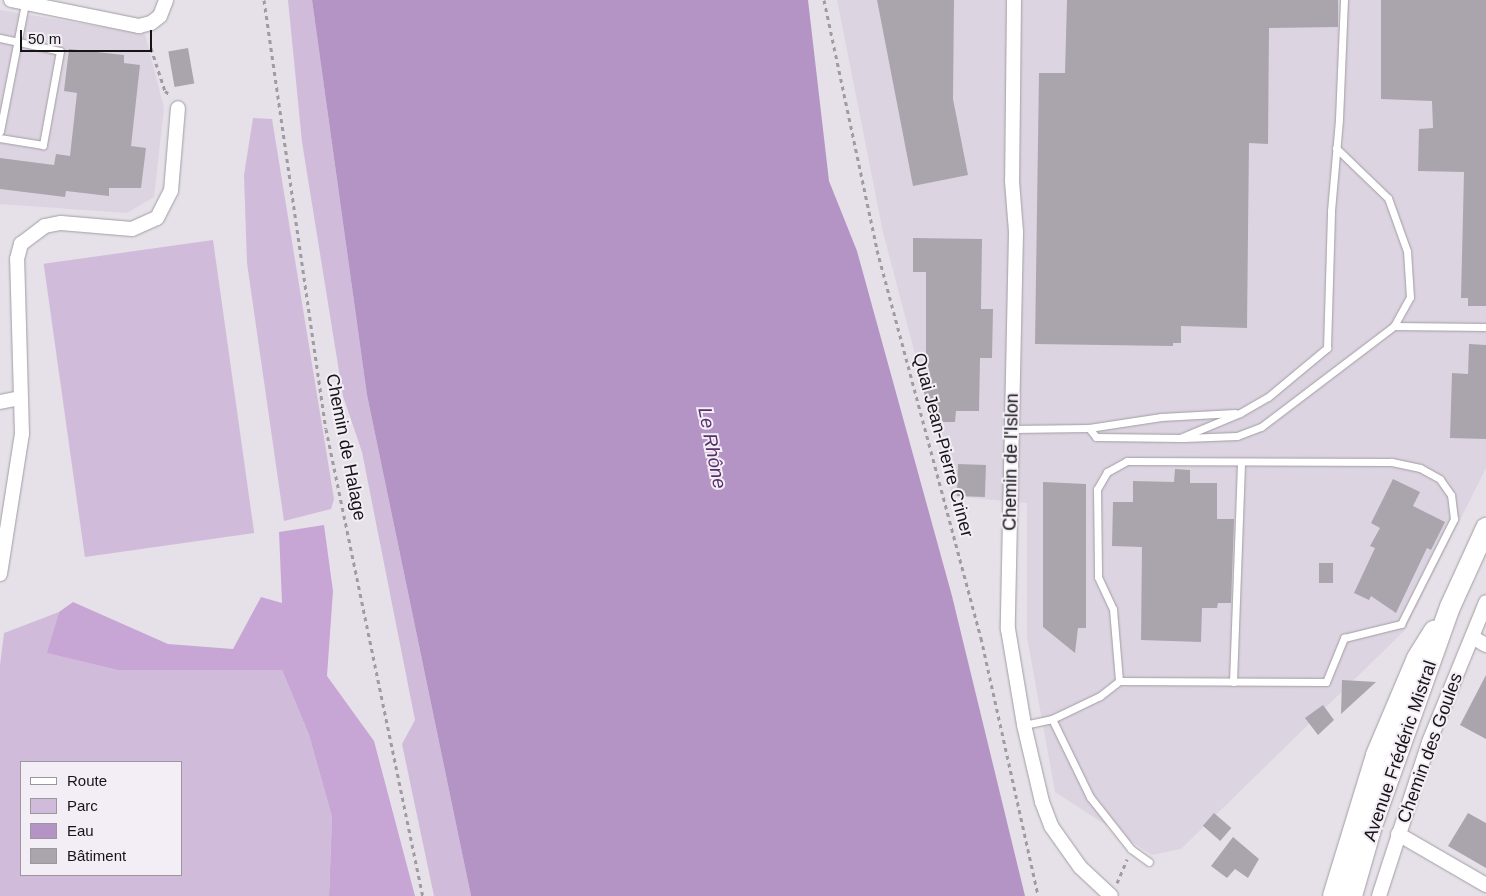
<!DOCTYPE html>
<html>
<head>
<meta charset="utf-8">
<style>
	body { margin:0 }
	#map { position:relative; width:1486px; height:896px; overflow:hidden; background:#e6e1e8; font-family:Arial,sans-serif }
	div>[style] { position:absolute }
	.built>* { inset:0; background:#ddd4e1 }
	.green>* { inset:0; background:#d0bbdb; transform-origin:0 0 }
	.forest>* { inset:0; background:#c7a6d6 }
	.water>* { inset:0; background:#b494c4 }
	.building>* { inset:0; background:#aaa5ac; transform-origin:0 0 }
	.path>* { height:3px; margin-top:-1.5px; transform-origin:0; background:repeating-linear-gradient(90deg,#9f9ba1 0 4px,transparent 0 8px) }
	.roads { filter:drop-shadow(0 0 1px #a19da3) drop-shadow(0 0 1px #a19da3) }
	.lane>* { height:7px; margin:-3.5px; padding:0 3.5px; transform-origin:3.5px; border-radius:3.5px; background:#fff }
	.street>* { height:14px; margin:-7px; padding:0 7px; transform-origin:7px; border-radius:7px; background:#fff }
	.secondary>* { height:20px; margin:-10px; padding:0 10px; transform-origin:10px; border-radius:10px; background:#fff }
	span { translate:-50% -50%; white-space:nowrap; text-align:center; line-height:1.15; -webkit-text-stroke:4px #f3eef6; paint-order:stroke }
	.street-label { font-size:18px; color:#161417 }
	.water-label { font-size:19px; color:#582f6a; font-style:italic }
	.legend { position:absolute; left:20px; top:761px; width:162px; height:115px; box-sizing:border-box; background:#f3eef6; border:1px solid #9b979d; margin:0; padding:6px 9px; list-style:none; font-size:15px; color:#161417 }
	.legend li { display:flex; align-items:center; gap:10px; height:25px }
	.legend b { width:25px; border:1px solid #9b979d }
	.scale { position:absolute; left:20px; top:30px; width:132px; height:22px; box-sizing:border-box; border:2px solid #161417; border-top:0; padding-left:6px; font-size:15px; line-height:18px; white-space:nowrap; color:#161417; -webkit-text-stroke:4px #f3eef6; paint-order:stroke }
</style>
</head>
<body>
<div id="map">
	<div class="built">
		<i style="clip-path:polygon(837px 0,1486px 0,1486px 468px,1405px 630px,1181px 849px,1152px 855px,1055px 792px,1027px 637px,1027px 503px,952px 496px,883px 232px)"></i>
		<i style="clip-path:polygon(0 10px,145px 34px,164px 108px,154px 197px,127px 213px,0 204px)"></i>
	</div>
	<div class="green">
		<i style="clip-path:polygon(288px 0,312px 0,367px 395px,471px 896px,434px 896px,402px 744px,415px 720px,362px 452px,343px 396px,302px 142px)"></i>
		<i style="clip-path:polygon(253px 118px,272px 119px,334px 499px,331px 509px,284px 521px,247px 263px,244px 175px)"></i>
		<i style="left:213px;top:240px;width:296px;height:171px;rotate:82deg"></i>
		<i style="clip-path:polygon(evenodd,59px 612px,48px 653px,117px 670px,282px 670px,309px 735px,332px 817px,329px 896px,0 896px,0 665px,4px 633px,59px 612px,21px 762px,181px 762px,181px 875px,21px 875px,21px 762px)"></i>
	</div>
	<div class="forest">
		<i style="clip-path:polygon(324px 525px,333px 591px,327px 676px,374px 741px,415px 896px,329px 896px,332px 817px,309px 735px,282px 670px,117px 670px,47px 653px,59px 612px,73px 602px,168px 644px,233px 649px,261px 597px,282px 603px,279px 532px)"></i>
	</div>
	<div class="water">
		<i style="clip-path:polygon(312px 0,808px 0,829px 181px,857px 251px,952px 596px,1025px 896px,471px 896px,367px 395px)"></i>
	</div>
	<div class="building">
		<i style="clip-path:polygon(877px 0,954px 0,953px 99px,968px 175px,913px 186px)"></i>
		<i style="clip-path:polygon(1067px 0,1338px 0,1338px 27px,1269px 28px,1268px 144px,1249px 143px,1247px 328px,1181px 326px,1181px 343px,1173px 343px,1173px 346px,1035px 344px,1039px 73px,1065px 73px)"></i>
		<i style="clip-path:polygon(1381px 0,1486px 0,1486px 306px,1468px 306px,1468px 298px,1461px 298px,1464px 172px,1418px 171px,1419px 129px,1433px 128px,1432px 101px,1381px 99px)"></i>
		<i style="left:188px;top:48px;width:36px;height:20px;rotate:80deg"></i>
		<i style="clip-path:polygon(69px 49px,124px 55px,124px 63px,140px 65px,131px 146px,146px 148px,141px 188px,109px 188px,109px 196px,66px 191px,65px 197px,0 189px,0 158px,54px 165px,56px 154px,70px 156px,77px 93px,64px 91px)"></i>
		<i style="clip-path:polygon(913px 238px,982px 239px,981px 309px,993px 309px,992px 358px,980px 358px,979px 411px,956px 411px,955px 422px,932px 422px,918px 371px,926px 371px,926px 272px,913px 272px)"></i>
		<i style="clip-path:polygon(1469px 344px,1486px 345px,1486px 439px,1450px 438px,1452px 373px,1468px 374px)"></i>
		<i style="left:958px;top:464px;width:28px;height:32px;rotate:2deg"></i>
		<i style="clip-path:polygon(1175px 469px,1190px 470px,1190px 483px,1217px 483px,1217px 519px,1234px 519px,1231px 603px,1218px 603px,1217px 608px,1202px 608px,1201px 642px,1141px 640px,1142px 547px,1112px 546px,1113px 502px,1133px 502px,1133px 481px,1174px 482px)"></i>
		<i style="clip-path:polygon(1393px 479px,1420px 492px,1413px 506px,1445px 522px,1431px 550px,1427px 548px,1396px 613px,1371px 596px,1369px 600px,1354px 593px,1375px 548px,1370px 546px,1380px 528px,1371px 523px)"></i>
		<i style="clip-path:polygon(1043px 482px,1086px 484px,1086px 628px,1078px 628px,1075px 653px,1043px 627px)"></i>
		<i style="left:1319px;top:563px;width:14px;height:20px"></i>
		<i style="clip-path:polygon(1486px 675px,1486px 739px,1460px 725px)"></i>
		<i style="clip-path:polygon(1342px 680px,1376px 682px,1341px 714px)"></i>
		<i style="clip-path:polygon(1323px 705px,1334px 720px,1318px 735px,1305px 718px)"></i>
		<i style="left:1214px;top:813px;width:23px;height:17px;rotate:41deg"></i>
		<i style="clip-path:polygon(1468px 813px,1486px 823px,1486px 868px,1448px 846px)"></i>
		<i style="clip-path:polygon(1233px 837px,1259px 859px,1248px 878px,1235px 869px,1227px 878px,1211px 866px)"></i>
	</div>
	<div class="path">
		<i style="left:264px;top:0;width:433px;rotate:81.8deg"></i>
		<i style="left:326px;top:429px;width:477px;rotate:78.3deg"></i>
		<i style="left:824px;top:0;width:256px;rotate:78deg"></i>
		<i style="left:877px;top:250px;width:402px;rotate:75deg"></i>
		<i style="left:981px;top:638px;width:264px;rotate:77.5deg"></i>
		<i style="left:151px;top:48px;width:45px;rotate:72deg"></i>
		<i style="left:165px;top:91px;width:7px;rotate:34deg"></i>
		<i style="left:1117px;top:883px;width:26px;rotate:-67deg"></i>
	</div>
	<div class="roads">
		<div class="lane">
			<i style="left:0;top:38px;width:61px;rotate:12.2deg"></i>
			<i style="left:60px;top:51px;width:96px;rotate:100.3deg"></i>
			<i style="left:43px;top:145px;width:44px;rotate:-170.8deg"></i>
			<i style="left:0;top:131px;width:130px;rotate:-78.9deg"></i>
			<i style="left:1336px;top:148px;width:72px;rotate:43.9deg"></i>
			<i style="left:1388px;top:198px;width:56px;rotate:70.3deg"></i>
			<i style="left:1407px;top:251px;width:46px;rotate:86.3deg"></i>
			<i style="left:1410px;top:297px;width:33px;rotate:119deg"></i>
			<i style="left:1089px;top:428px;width:11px;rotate:52deg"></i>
			<i style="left:1096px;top:437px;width:84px;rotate:0.7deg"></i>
			<i style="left:1180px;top:438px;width:65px;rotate:-22.6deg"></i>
			<i style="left:1240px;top:413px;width:32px;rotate:-30deg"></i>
			<i style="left:1268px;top:397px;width:77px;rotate:-39.7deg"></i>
			<i style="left:1327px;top:348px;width:137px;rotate:-88.3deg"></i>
			<i style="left:1331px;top:211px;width:92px;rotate:-85deg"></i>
			<i style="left:1339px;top:119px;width:119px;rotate:-87.6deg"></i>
			<i style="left:1012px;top:429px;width:77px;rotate:-0.7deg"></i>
			<i style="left:1089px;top:428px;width:73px;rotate:-8.7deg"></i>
			<i style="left:1161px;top:417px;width:74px;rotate:-3.1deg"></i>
			<i style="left:1184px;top:438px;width:53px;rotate:-2.2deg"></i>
			<i style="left:1237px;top:436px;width:26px;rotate:-21deg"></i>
			<i style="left:1261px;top:427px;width:167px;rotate:-37.2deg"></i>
			<i style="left:1394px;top:326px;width:92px;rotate:0.6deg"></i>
			<i style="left:1233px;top:682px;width:220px;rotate:-87.9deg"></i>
			<i style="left:1052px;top:719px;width:87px;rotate:64deg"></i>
			<i style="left:1090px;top:797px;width:66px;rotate:51.7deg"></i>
			<i style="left:1131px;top:849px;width:22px;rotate:36deg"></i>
			<i style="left:1024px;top:725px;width:29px;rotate:-12deg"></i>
			<i style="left:1052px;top:719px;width:53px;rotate:-25.6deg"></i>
			<i style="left:1100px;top:696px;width:24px;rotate:-38deg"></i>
			<i style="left:1119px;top:681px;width:207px;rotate:0.3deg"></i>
			<i style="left:1326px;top:682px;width:48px;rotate:-67.8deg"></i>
			<i style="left:1344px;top:638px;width:59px;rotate:-13.8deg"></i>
			<i style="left:1401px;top:624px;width:118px;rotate:-63.2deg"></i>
			<i style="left:1454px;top:519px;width:24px;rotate:-97deg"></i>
			<i style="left:1451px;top:495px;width:19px;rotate:-125deg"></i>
			<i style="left:1440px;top:479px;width:23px;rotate:-151deg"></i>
			<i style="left:1420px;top:468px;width:30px;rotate:-168deg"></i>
			<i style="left:1391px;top:462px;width:264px;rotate:-179.8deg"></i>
			<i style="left:1127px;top:461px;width:23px;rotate:151deg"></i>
			<i style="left:1107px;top:472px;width:20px;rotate:120deg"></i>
			<i style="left:1097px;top:489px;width:88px;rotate:89.3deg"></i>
			<i style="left:1098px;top:577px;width:35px;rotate:65deg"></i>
			<i style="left:1113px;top:609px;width:72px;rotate:85.2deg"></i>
		</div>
		<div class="street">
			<i style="left:11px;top:0;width:131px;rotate:11.5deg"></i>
			<i style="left:139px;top:26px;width:12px;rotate:-14deg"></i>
			<i style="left:151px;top:23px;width:11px;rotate:-38deg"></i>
			<i style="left:160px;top:16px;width:17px;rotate:-69deg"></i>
			<i style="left:1014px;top:0;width:181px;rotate:90.6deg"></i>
			<i style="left:1012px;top:181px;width:51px;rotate:85.5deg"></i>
			<i style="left:1016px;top:232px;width:397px;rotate:91.2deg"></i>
			<i style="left:1008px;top:629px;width:97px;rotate:80.5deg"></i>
			<i style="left:1024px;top:725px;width:79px;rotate:76.8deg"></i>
			<i style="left:1042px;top:802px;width:26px;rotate:69deg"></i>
			<i style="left:1051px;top:826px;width:50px;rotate:54.7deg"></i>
			<i style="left:1080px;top:867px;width:42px;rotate:43.1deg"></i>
			<i style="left:0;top:402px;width:20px;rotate:-11deg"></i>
			<i style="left:0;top:574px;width:142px;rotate:-81.1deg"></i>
			<i style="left:22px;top:434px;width:175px;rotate:-91.6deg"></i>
			<i style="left:17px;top:259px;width:16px;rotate:-75deg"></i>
			<i style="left:21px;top:244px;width:30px;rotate:-37deg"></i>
			<i style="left:45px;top:226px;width:16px;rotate:-11deg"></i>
			<i style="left:61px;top:223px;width:71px;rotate:4.8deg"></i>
			<i style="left:132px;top:229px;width:27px;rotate:-24deg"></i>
			<i style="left:157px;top:218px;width:30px;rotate:-63deg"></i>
			<i style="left:171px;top:191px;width:83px;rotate:-85.2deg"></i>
			<i style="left:1472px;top:637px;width:16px;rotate:30deg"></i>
			<i style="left:1398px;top:834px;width:102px;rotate:30.1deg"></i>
			<i style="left:1379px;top:896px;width:162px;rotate:-72deg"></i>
			<i style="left:1429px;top:742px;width:151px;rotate:-67.8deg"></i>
		</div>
		<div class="secondary">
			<i style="left:1333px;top:896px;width:147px;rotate:-73deg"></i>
			<i style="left:1376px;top:755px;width:105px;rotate:-67.1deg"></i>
			<i style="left:1417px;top:658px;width:32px;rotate:-58deg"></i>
			<i style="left:1352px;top:896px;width:73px;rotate:-74.1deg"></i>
			<i style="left:1372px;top:826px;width:232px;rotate:-70.4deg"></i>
			<i style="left:1450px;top:607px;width:87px;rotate:-65.5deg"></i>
		</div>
	</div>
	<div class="street-label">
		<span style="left:943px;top:445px;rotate:75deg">Quai Jean-Pierre Criner</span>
		<span style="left:346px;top:447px;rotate:79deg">Chemin de Halage</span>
		<span style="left:1011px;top:462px;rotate:-89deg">Chemin de l'Islon</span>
		<span style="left:1430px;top:748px;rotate:-70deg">Chemin des Goules</span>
		<span style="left:1400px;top:751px;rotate:-71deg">Avenue Frédéric Mistral</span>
	</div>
	<div class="water-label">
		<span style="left:712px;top:448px;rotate:79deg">Le Rhône</span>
	</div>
	<ul class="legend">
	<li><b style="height:6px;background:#fff"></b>Route</li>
	<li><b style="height:14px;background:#d0bbdb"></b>Parc</li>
	<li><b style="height:14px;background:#b494c4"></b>Eau</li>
	<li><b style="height:14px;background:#aaa5ac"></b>Bâtiment</li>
	</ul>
	<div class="scale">50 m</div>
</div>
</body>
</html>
